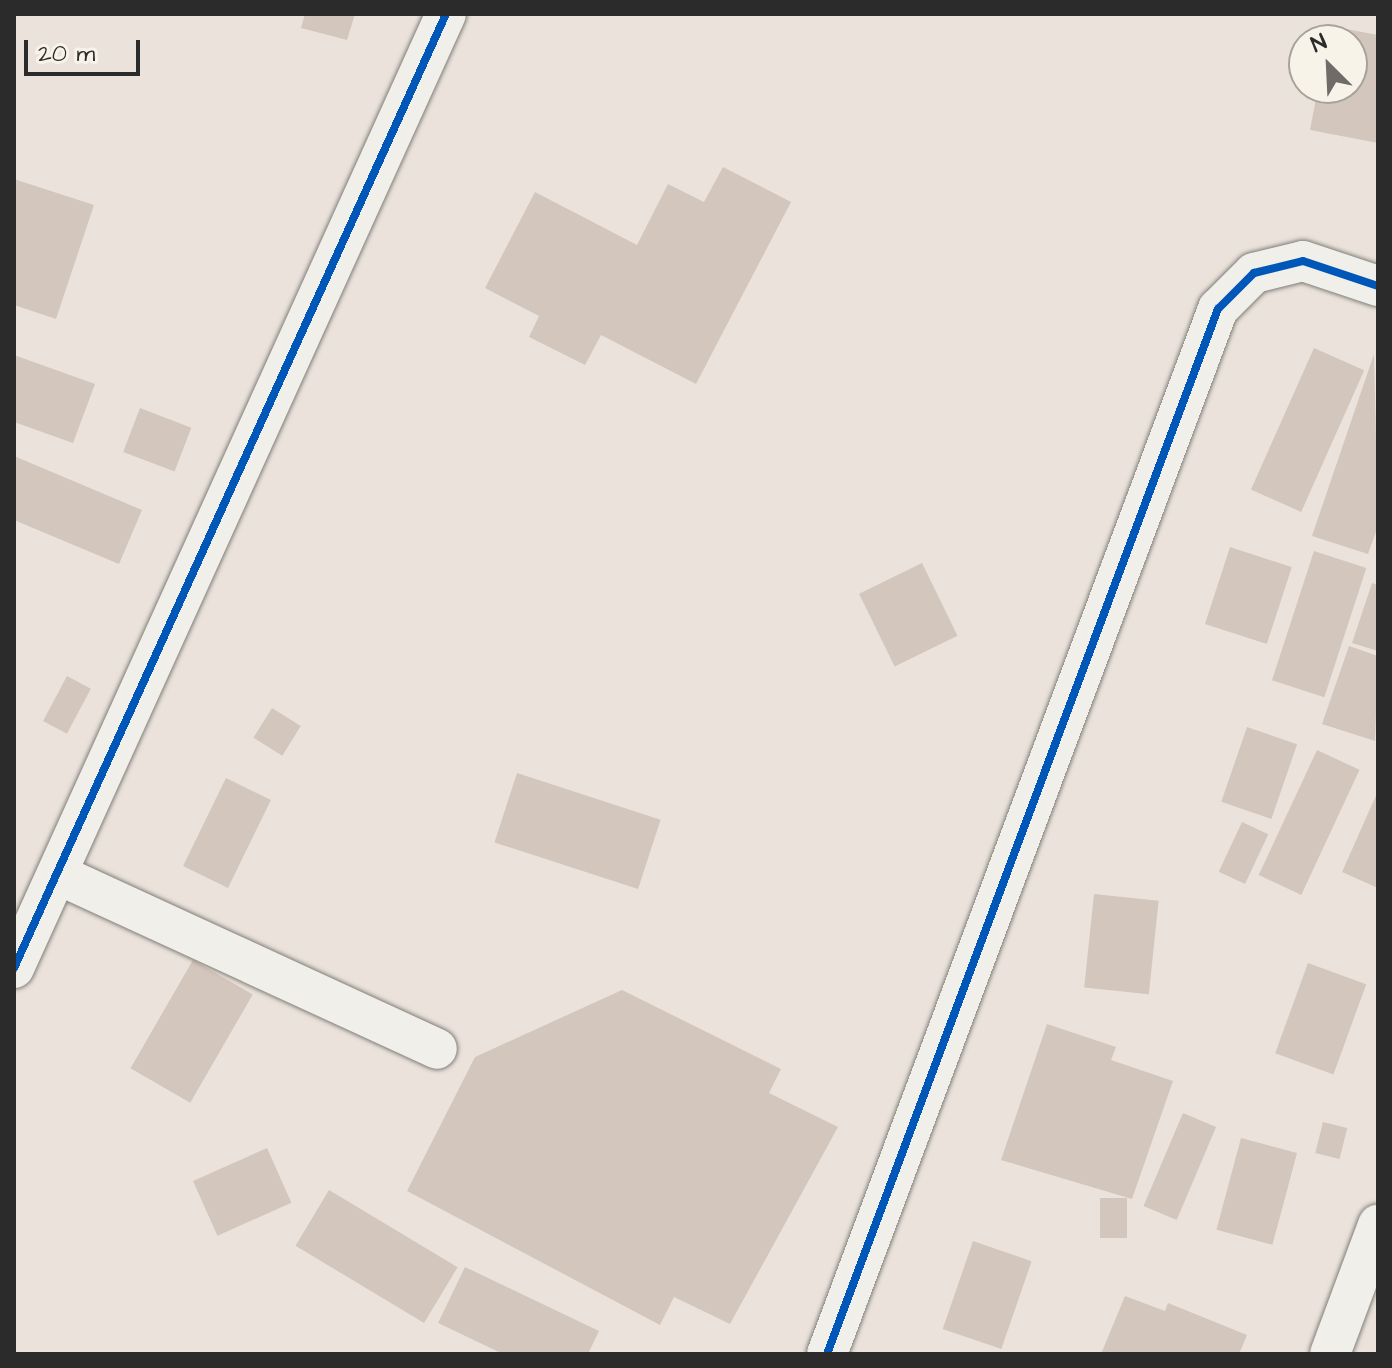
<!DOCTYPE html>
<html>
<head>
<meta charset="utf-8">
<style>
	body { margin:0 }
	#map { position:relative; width:1392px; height:1368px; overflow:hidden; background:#ebe3db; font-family:"Architects Daughter",sans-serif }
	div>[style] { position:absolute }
	.building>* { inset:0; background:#d3c6bc; transform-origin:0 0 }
	.roads { filter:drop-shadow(0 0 2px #817e7a) drop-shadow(0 0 2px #817e7a) }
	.minor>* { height:40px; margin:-20px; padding:0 20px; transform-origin:20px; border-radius:20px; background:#f1efea }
	.cycleway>* { height:8px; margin:-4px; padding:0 4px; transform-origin:4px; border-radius:4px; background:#0057b8 }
	span { translate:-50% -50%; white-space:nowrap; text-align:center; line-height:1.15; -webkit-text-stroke:6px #f7f3e8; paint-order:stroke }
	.frame { position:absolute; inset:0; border:16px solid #2b2b2b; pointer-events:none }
	.north { position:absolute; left:1288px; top:24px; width:80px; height:80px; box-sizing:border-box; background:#f7f3e8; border:2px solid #a5a39c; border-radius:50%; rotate:336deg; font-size:22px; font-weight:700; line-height:32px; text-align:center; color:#2b2b2b }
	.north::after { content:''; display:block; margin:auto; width:28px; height:36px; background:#6e6b69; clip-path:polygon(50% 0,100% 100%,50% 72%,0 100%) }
	.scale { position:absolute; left:24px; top:40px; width:116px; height:36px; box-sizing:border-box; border:4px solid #2b2b2b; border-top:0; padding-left:10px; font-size:24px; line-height:28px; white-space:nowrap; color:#2b2b2b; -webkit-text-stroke:6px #f7f3e8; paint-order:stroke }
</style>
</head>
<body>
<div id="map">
	<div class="building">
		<i style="clip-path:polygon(305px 14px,355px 14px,347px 40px,301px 28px)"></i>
		<i style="clip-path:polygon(1330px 26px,1378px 35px,1378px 143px,1310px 130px,1318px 88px,1352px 88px,1352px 40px,1328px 40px)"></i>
		<i style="clip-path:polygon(723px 167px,791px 202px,696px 384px,601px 335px,585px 365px,529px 337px,539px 316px,485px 288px,535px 192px,637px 245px,668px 184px,704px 202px)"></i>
		<i style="clip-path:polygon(14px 179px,94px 205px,56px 319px,14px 305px)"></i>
		<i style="left:1314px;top:348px;width:55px;height:155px;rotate:24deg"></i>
		<i style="clip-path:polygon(1374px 354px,1378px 526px,1368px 554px,1312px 536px)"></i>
		<i style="clip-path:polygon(14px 355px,95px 384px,73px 443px,14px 422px)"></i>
		<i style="left:140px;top:408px;width:55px;height:47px;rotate:21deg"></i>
		<i style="clip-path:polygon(14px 456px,142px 510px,119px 564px,14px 520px)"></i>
		<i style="left:1230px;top:547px;width:65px;height:81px;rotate:18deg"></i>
		<i style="left:1314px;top:551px;width:55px;height:136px;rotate:18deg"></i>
		<i style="left:922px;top:563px;width:81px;height:70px;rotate:64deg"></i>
		<i style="clip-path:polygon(1372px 583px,1378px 585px,1378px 651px,1352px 643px)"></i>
		<i style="clip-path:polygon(1349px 646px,1378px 656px,1375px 741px,1322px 724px)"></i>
		<i style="left:67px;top:676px;width:27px;height:51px;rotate:28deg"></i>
		<i style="left:272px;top:708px;width:34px;height:35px;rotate:32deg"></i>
		<i style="left:1247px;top:727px;width:53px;height:79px;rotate:19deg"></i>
		<i style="left:1317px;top:750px;width:47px;height:138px;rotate:25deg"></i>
		<i style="left:517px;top:773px;width:151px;height:73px;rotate:18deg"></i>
		<i style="left:226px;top:778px;width:50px;height:98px;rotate:26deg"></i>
		<i style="clip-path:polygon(1378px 791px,1378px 888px,1342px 872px)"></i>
		<i style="left:1242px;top:822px;width:29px;height:55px;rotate:25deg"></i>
		<i style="left:1094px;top:894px;width:65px;height:94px;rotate:6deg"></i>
		<i style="left:193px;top:960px;width:69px;height:125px;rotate:30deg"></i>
		<i style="left:1308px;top:963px;width:62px;height:96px;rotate:20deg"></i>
		<i style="clip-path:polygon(622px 990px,781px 1069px,769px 1093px,838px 1127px,730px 1324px,674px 1297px,660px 1325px,407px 1191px,475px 1057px)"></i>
		<i style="clip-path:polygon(1047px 1024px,1116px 1047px,1111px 1060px,1173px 1081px,1132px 1199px,1001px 1160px)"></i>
		<i style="left:1183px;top:1113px;width:36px;height:101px;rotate:23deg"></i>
		<i style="left:1323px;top:1122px;width:25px;height:32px;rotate:14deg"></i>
		<i style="left:1241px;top:1138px;width:58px;height:95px;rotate:15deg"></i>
		<i style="left:267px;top:1148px;width:60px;height:81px;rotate:66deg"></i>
		<i style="left:329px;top:1190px;width:150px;height:65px;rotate:31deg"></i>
		<i style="left:1100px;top:1198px;width:27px;height:40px"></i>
		<i style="left:973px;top:1241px;width:62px;height:93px;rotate:19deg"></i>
		<i style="clip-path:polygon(465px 1267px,599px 1331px,588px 1354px,503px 1354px,438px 1323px)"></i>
		<i style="clip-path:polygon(1125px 1296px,1165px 1311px,1168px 1303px,1247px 1335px,1239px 1354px,1101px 1354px)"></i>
	</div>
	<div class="roads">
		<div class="minor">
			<i style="left:57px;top:874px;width:418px;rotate:24.7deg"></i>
			<i style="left:14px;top:968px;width:1047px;rotate:-65.64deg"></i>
			<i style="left:827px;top:1354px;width:1116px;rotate:-69.49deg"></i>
			<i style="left:1218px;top:309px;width:51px;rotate:-45deg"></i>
			<i style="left:1254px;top:273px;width:50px;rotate:-13.8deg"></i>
			<i style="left:1303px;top:261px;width:79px;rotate:18.4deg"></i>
			<i style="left:1330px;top:1354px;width:138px;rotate:-69.6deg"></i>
		</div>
	</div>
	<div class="cycleway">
		<i style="left:14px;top:968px;width:1047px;rotate:-65.64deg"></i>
		<i style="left:827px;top:1354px;width:1116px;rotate:-69.49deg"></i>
		<i style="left:1218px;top:309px;width:51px;rotate:-45deg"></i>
		<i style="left:1254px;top:273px;width:50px;rotate:-13.8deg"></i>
		<i style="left:1303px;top:261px;width:79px;rotate:18.4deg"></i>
	</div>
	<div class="frame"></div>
	<div class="north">N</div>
	<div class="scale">20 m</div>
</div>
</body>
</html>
